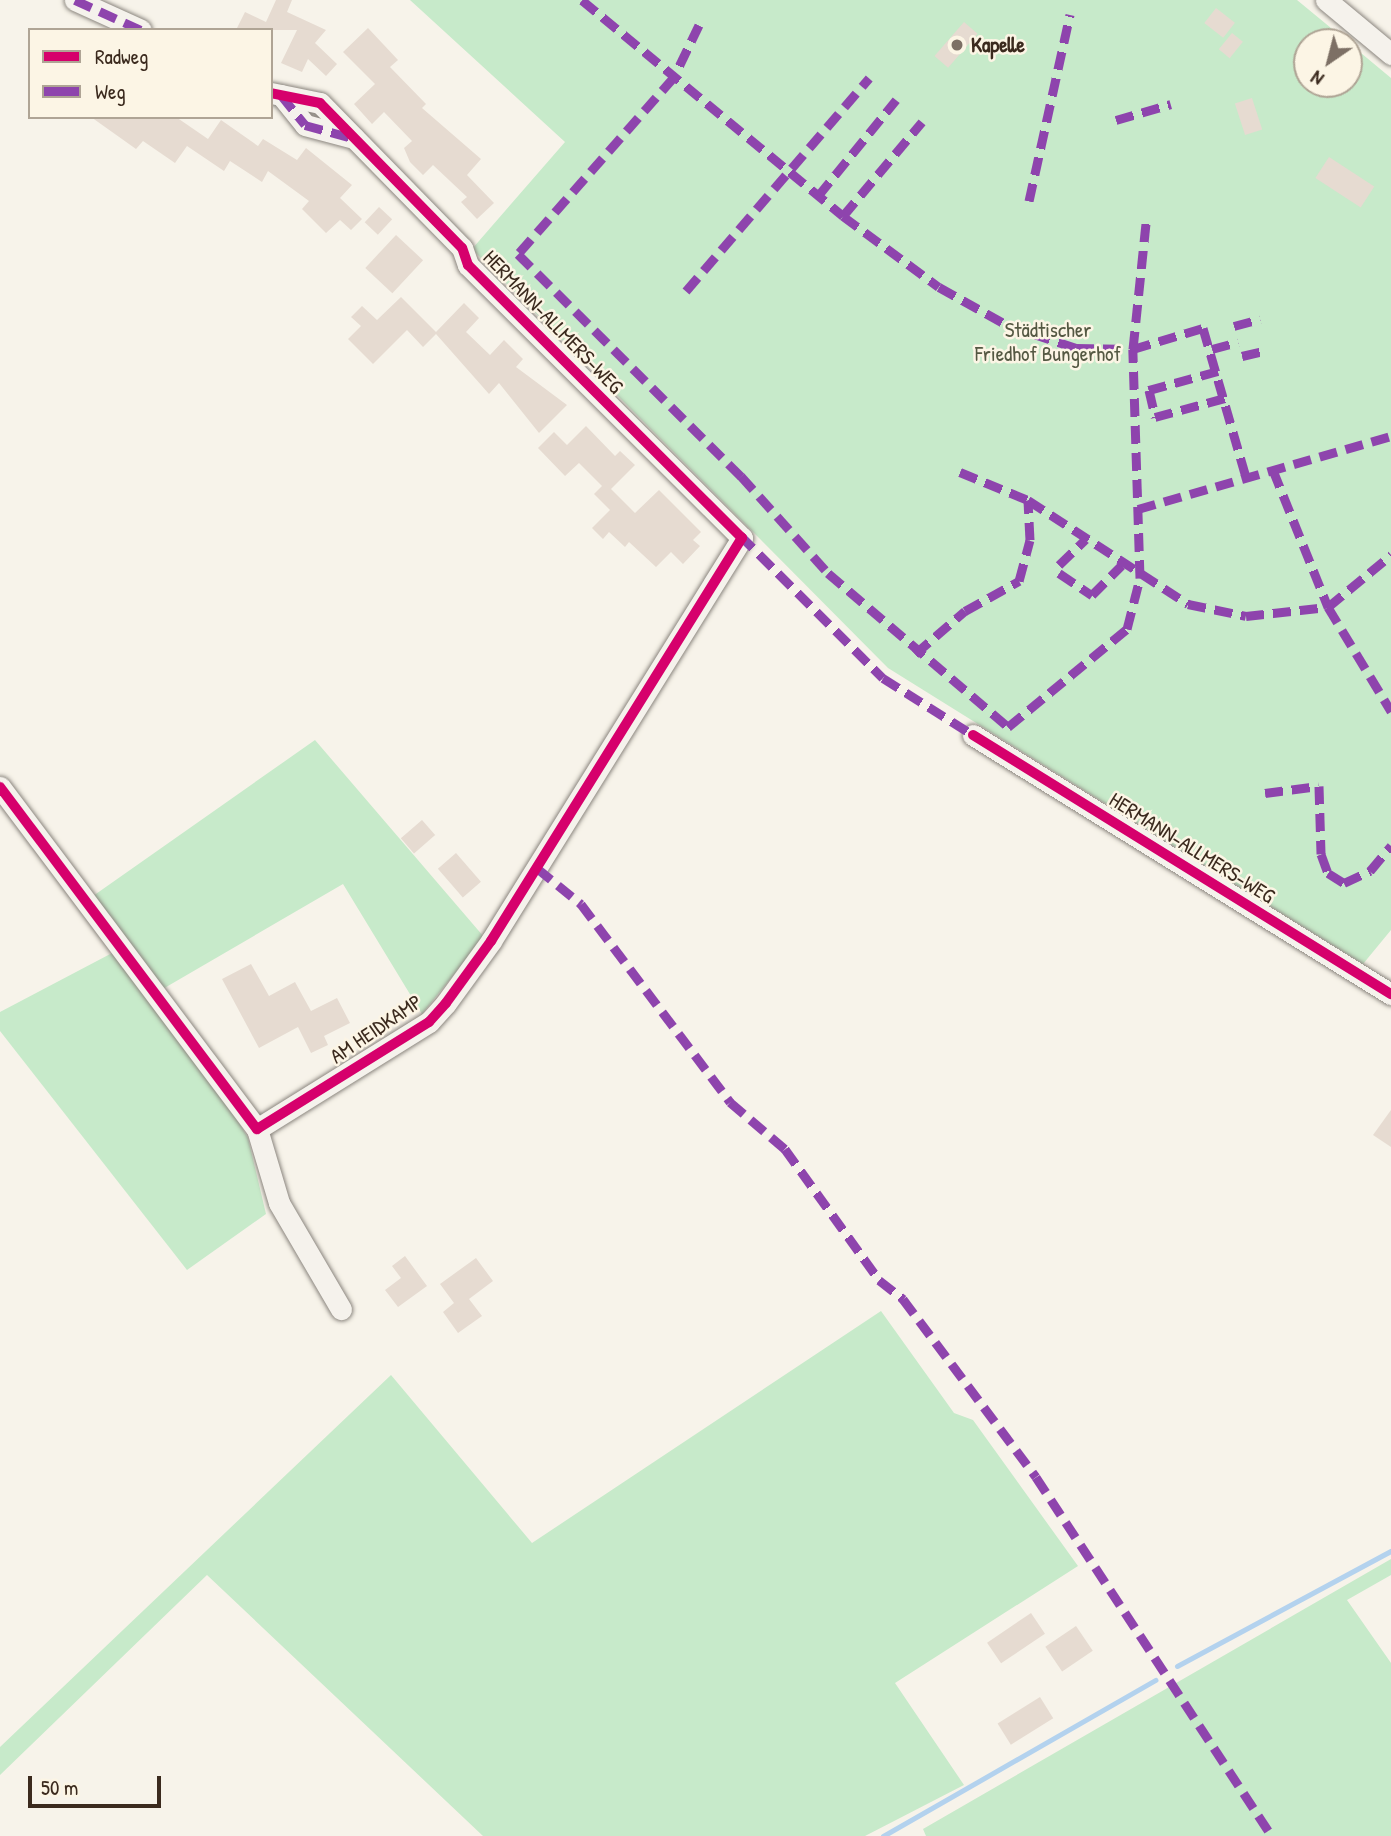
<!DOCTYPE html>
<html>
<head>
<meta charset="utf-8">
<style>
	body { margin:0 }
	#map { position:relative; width:1391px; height:1836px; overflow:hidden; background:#f7f3ea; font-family:"Patrick Hand",sans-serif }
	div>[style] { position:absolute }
	.green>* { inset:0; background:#c7eaca }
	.stream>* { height:5px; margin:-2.5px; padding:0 2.5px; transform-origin:2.5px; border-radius:2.5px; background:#b3d2ee }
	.building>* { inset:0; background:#e6dbd1; transform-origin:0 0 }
	.roads { filter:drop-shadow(0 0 2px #8b867f) drop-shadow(0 0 2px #8b867f) }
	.minor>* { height:21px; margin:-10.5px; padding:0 10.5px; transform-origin:10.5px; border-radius:10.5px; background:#f5f2ec }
	.quiet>* { height:9px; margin-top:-4.5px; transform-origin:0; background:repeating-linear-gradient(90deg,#8e44ad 0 18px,transparent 0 27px) }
	.cycleway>* { height:10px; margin:-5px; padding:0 5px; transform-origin:5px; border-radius:5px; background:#d6006c }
	.dots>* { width:19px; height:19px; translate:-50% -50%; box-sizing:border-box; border:4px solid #fcf5e5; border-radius:50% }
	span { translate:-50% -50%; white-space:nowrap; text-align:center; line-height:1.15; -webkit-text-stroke:5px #fcf5e5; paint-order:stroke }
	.poi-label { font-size:21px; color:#3b2a1e; font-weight:700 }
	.left { translate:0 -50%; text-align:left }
	.street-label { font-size:21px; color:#3b2a1e }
	.park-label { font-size:21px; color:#545842 }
	.legend { position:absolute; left:28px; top:28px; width:245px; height:91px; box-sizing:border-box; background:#fcf5e5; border:2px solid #afa495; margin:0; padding:9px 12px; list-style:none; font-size:21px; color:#3b2a1e }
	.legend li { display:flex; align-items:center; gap:14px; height:35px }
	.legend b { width:35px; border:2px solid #afa495 }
	.north { position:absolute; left:1293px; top:28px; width:70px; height:70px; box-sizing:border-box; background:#fcf5e5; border:2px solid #afa495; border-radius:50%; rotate:215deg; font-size:19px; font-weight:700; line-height:28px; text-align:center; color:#3b2a1e }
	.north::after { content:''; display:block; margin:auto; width:24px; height:32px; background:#7d7065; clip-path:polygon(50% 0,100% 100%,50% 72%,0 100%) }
	.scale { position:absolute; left:28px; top:1776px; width:133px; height:32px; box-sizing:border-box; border:4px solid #3b2a1e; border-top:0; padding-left:9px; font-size:21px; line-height:24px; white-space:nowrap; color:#3b2a1e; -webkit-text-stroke:5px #fcf5e5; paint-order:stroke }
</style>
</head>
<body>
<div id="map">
	<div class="green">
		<i style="clip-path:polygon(410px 0,1297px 0,1348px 42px,1307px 42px,1307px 84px,1349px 84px,1349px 43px,1391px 78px,1391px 930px,1363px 964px,888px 668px,472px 249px,565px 142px)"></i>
		<i style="clip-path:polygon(315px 740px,484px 937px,422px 1014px,343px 884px,161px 990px,93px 896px)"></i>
		<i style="clip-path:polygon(114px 952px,232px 1111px,248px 1138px,266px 1214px,187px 1270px,0 1031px,0 1012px)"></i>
		<i style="clip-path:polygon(881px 1311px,954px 1413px,973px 1420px,1078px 1566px,895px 1683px,964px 1785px,865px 1836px,483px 1836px,207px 1575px,0 1775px,0 1747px,391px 1375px,532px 1543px)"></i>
		<i style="clip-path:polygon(1391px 1559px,1391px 1575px,1347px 1600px,1391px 1663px,1391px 1836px,926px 1836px,923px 1829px)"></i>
	</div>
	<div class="stream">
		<i style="left:1177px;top:1666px;width:243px;rotate:-28.3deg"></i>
		<i style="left:883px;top:1836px;width:314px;rotate:-29.8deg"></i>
	</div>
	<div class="building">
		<i style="clip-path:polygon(276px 0,292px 0,287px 12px,326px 30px,315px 43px,337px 64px,326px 76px,308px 59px,302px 72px,281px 63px,297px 30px,236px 30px,245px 12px,266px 22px)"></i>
		<i style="left:1216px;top:8px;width:24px;height:19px;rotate:38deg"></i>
		<i style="left:964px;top:22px;width:18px;height:45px;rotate:41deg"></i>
		<i style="clip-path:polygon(368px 28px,398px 60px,390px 67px,426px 104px,422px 108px,481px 159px,467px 175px,494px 203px,477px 219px,461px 202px,467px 197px,433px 165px,423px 175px,410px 162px,404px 148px,412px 141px,384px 112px,372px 124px,354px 104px,375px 84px,343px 52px)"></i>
		<i style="left:1232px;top:33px;width:14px;height:21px;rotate:39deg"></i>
		<i style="left:1252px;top:98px;width:33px;height:18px;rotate:72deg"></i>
		<i style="clip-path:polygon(91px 117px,176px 117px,208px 139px,221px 120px,258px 146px,263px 139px,297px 160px,306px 148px,352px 185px,340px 198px,362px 219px,351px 230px,340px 220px,326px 233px,302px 209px,309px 201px,268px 171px,262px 182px,230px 161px,224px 171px,187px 146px,175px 163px,143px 141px,136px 149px)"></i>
		<i style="left:1329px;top:157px;width:54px;height:25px;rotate:33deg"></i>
		<i style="left:379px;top:207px;width:18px;height:21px;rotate:43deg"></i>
		<i style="left:396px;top:235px;width:37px;height:45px;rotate:43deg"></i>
		<i style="clip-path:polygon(401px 297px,436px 332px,464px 303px,479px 318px,466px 332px,490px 355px,504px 340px,523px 359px,516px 367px,567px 405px,539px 433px,499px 383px,489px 394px,436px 334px,423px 347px,407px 330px,373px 364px,348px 339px,361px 326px,351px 317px,362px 306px,377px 320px)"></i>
		<i style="clip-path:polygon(586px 426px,615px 456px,620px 451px,635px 465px,611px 489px,635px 513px,659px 490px,701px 532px,693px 540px,700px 546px,683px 564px,671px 552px,656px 567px,629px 542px,625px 547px,609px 532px,603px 539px,592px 528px,610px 510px,594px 494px,602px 486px,579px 463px,565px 476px,538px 448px,554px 432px,567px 445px)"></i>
		<i style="left:422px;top:820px;width:20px;height:28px;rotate:49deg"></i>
		<i style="left:456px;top:853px;width:38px;height:24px;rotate:49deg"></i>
		<i style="clip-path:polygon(251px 964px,269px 996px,295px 982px,311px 1011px,337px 998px,350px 1023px,324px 1036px,328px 1045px,311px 1053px,298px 1027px,259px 1048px,222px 979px)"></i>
		<i style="clip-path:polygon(1391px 1110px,1391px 1147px,1373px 1135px)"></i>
		<i style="clip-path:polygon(405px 1256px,427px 1286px,398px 1307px,385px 1290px,401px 1278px,392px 1266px)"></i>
		<i style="clip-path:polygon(476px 1258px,493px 1281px,469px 1299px,482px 1316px,458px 1333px,443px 1312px,454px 1303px,440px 1284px)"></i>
		<i style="left:1031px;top:1613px;width:25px;height:53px;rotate:56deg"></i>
		<i style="left:1076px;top:1626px;width:30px;height:37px;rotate:56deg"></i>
		<i style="left:1040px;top:1697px;width:25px;height:50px;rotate:58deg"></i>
	</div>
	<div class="roads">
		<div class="minor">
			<i style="left:75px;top:0;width:72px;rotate:24.4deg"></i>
			<i style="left:1326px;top:0;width:85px;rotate:39.7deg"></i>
			<i style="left:281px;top:95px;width:38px;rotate:51deg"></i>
			<i style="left:305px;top:125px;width:51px;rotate:14.9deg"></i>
			<i style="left:973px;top:735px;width:492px;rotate:31.8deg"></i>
			<i style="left:0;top:787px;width:428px;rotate:53.1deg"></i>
			<i style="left:257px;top:1129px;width:203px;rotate:-31.9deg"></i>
			<i style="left:429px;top:1022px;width:25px;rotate:-48deg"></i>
			<i style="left:446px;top:1003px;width:77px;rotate:-54deg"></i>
			<i style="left:491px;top:941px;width:475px;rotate:-58.1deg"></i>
			<i style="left:742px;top:538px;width:387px;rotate:-135.1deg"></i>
			<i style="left:468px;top:265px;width:18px;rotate:-109deg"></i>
			<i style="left:462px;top:248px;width:203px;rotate:-134.4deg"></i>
			<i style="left:320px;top:103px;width:50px;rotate:-168.5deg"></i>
			<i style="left:257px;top:1129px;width:77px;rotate:73.4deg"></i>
			<i style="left:279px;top:1203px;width:123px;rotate:59.7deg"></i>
		</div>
	</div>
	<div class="quiet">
		<i style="left:75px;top:0;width:72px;rotate:24.4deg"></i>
		<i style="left:582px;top:0;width:339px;rotate:39.6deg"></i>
		<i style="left:843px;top:216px;width:119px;rotate:36.5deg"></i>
		<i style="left:939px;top:287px;width:78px;rotate:29.2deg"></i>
		<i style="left:1007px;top:325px;width:73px;rotate:18.4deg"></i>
		<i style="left:1076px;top:348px;width:57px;rotate:1deg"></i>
		<i style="left:1133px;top:349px;width:73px;rotate:-16.7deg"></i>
		<i style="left:1203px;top:328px;width:155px;rotate:73.9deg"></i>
		<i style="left:699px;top:25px;width:58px;rotate:115.7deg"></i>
		<i style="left:674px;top:77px;width:236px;rotate:131.4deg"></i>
		<i style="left:518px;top:254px;width:315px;rotate:44.9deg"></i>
		<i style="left:741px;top:476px;width:130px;rotate:48.1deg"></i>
		<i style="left:828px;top:573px;width:237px;rotate:40.5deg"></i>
		<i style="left:1008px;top:727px;width:154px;rotate:-39.5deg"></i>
		<i style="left:1127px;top:629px;width:53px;rotate:-75.7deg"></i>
		<i style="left:1140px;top:578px;width:229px;rotate:-91.8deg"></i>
		<i style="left:1133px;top:349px;width:127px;rotate:-84.1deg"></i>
		<i style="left:281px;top:95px;width:38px;rotate:51deg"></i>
		<i style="left:305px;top:125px;width:46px;rotate:15.3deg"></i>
		<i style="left:1116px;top:120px;width:57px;rotate:-16.2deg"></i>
		<i style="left:818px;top:196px;width:124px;rotate:-50.9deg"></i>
		<i style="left:1029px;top:201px;width:191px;rotate:-77.6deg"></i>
		<i style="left:843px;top:216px;width:123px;rotate:-50deg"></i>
		<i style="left:686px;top:291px;width:281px;rotate:-49.3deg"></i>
		<i style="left:1234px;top:326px;width:27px;rotate:-15deg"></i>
		<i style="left:1212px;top:349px;width:27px;rotate:-15deg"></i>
		<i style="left:1242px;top:356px;width:26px;rotate:-13deg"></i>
		<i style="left:1218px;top:371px;width:72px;rotate:164.6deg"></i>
		<i style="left:1149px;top:390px;width:28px;rotate:77deg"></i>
		<i style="left:1155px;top:417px;width:73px;rotate:-15.2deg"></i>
		<i style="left:1273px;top:470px;width:148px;rotate:68.1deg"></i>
		<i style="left:1328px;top:607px;width:122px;rotate:58.8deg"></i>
		<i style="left:960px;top:472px;width:74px;rotate:22.4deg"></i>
		<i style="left:1138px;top:509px;width:263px;rotate:-16.1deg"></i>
		<i style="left:740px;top:535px;width:202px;rotate:45deg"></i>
		<i style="left:883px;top:678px;width:107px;rotate:32.3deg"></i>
		<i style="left:1059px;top:565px;width:37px;rotate:-44deg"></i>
		<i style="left:1059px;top:573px;width:40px;rotate:34deg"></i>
		<i style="left:1092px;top:595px;width:42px;rotate:-45deg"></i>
		<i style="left:915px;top:654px;width:66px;rotate:-40.7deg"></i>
		<i style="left:965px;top:611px;width:62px;rotate:-29.1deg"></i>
		<i style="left:1019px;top:581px;width:42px;rotate:-75deg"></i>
		<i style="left:1030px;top:540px;width:40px;rotate:-92.9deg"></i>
		<i style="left:1028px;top:500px;width:191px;rotate:33deg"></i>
		<i style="left:1188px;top:604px;width:59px;rotate:11.7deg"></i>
		<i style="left:1246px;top:616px;width:82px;rotate:-6.3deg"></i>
		<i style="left:1328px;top:607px;width:82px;rotate:-39.5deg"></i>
		<i style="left:1265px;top:793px;width:54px;rotate:-7.4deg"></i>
		<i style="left:1319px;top:786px;width:68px;rotate:88.3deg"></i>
		<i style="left:1321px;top:854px;width:20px;rotate:70deg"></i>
		<i style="left:1328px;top:873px;width:19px;rotate:32deg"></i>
		<i style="left:1344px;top:883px;width:29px;rotate:-25deg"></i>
		<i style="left:1370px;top:871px;width:33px;rotate:-50deg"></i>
		<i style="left:537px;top:868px;width:57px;rotate:39.3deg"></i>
		<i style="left:581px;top:904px;width:248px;rotate:53deg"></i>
		<i style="left:730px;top:1102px;width:72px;rotate:40.5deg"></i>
		<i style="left:785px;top:1149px;width:161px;rotate:54.3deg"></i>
		<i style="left:879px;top:1280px;width:31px;rotate:38deg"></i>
		<i style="left:903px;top:1299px;width:222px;rotate:53.2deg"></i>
		<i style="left:1036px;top:1477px;width:430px;rotate:56.7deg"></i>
	</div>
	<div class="cycleway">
		<i style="left:973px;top:735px;width:492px;rotate:31.8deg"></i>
		<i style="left:0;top:787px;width:428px;rotate:53.1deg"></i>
		<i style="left:257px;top:1129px;width:203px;rotate:-31.9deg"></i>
		<i style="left:429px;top:1022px;width:25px;rotate:-48deg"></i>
		<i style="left:446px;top:1003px;width:77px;rotate:-54deg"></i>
		<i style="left:491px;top:941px;width:475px;rotate:-58.1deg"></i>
		<i style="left:742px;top:538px;width:387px;rotate:-135.1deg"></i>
		<i style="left:468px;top:265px;width:18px;rotate:-109deg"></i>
		<i style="left:462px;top:248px;width:203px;rotate:-134.4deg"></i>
		<i style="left:320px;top:103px;width:50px;rotate:-168.5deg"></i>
	</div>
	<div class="dots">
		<i style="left:957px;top:45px;background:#7d7065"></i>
	</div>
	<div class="poi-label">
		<span class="left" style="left:971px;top:45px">Kapelle</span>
	</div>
	<div class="street-label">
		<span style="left:553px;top:322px;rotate:46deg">HERMANN-ALLMERS-WEG</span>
		<span style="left:1192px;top:848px;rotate:32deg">HERMANN-ALLMERS-WEG</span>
		<span style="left:376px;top:1029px;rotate:-34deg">AM HEIDKAMP</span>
	</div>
	<div class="park-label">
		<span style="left:1048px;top:342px">Städtischer<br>Friedhof Bungerhof</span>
	</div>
	<ul class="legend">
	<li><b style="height:9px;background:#d6006c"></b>Radweg</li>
	<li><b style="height:9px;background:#8e44ad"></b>Weg</li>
	</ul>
	<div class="north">N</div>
	<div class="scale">50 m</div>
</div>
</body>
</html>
